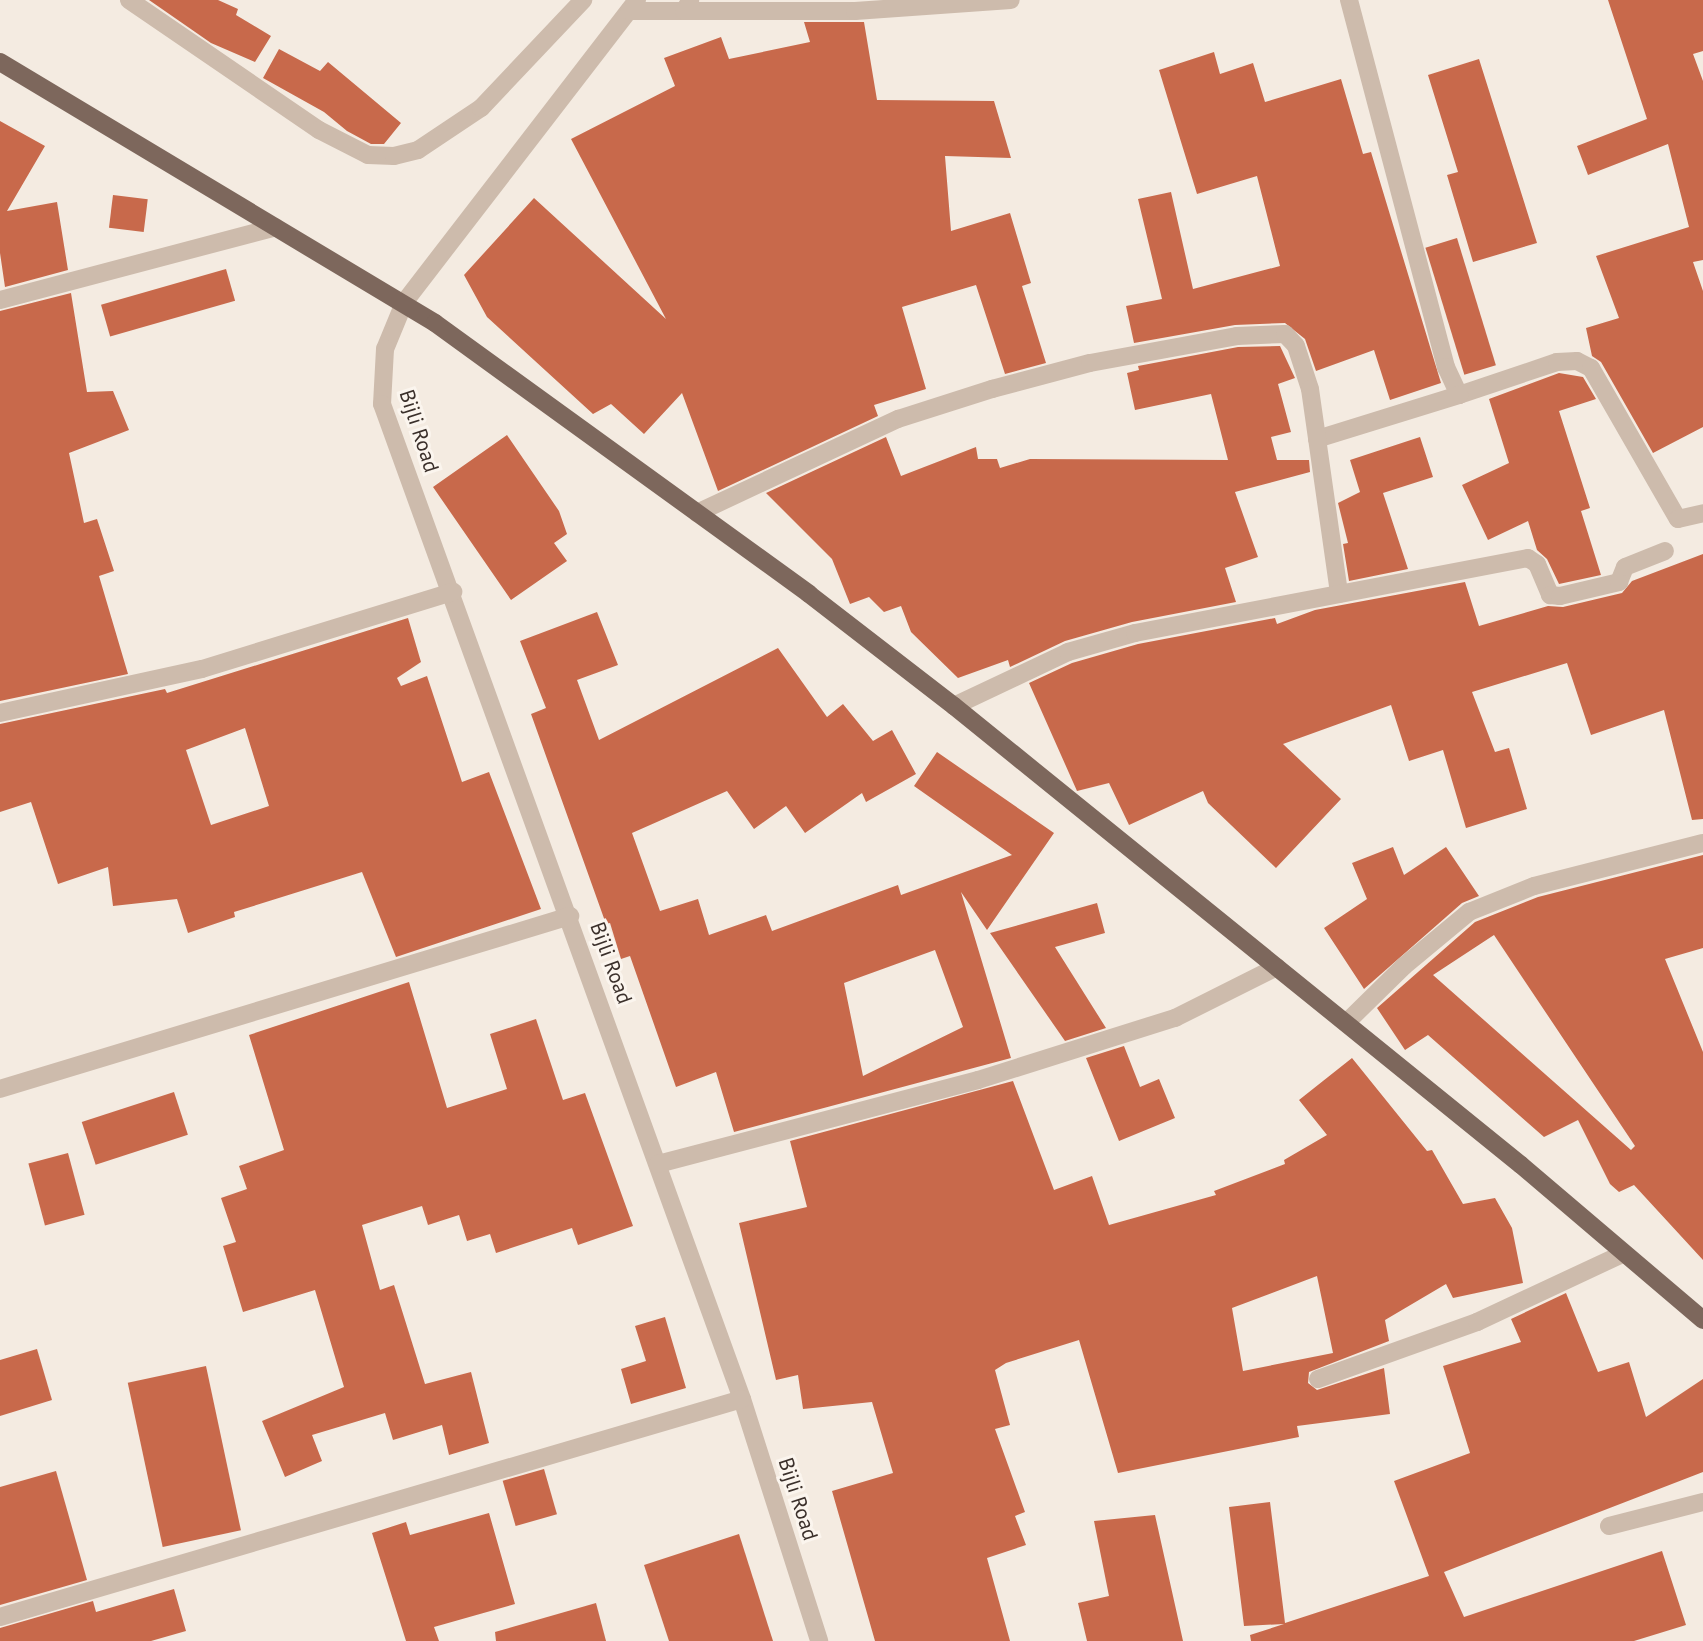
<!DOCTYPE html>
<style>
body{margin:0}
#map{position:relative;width:1703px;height:1641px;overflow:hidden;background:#f4ebe1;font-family:"PT Sans",sans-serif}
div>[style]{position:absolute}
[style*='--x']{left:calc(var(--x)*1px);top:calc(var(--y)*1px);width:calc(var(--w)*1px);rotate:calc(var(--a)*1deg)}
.building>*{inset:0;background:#c8694b;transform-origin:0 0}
.minor>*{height:18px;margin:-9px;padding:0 9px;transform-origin:9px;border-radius:9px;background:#cdbbac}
.major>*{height:18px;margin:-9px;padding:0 9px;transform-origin:9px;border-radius:9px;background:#7d675c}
span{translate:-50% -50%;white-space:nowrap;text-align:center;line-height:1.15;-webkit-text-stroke:6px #fbf5ee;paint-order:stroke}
.street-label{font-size:21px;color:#3b302b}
</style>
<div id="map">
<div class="building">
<i style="clip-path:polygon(149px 0,218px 0,238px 9px,236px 15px,271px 36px,255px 62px,211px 43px)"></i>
<i style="clip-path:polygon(1608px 0,1703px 0,1703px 51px,1693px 54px,1703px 81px,1703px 260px,1693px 262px,1703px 291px,1703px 427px,1653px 453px,1601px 362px,1592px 356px,1586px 328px,1619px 318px,1596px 256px,1689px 227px,1668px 144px,1588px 175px,1577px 146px,1647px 119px)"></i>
<i style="clip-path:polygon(804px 22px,864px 22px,877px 100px,994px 101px,1011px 158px,945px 156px,951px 231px,1010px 213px,1031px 283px,1022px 286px,1046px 363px,1005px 374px,976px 285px,902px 307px,926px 389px,874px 405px,878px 416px,718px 491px,682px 393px,644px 434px,611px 404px,593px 414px,487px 317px,464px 275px,534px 198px,666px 319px,571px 139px,675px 86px,664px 58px,721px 37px,729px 59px,810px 42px)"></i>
<i style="clip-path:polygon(279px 49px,320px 71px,328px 62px,401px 123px,384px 144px,371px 144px,347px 131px,324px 112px,263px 78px)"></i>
<i style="clip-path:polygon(1214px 52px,1220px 74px,1253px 63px,1265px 102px,1341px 79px,1363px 154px,1371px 152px,1441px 383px,1390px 400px,1374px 350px,1316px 371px,1305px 339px,1285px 323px,1235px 325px,1134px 343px,1126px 306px,1162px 299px,1138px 199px,1171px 192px,1193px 289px,1280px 266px,1257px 176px,1197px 194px,1159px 70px)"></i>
<i style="clip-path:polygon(1479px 59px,1537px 243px,1473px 262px,1447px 175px,1458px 172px,1428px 75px)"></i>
<i style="clip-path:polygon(0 121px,45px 146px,7px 211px,57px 202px,68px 270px,5px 287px,0 253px)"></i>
<i style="left:113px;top:195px;width:35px;height:33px;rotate:7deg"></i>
<i style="left:1457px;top:238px;width:133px;height:33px;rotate:73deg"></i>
<i style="left:226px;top:269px;width:33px;height:130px;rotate:74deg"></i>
<i style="clip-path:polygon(71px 293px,87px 392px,113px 391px,129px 430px,69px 453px,84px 523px,97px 519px,114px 571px,99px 576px,128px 674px,0 701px,0 311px)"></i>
<i style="clip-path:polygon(1280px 346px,1295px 378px,1278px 384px,1291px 432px,1271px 437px,1277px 460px,1309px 460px,1310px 472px,1235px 492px,1258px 557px,1225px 568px,1236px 602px,1132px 622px,1065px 641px,1010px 667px,1008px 660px,958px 678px,911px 632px,901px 606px,884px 612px,869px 597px,850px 604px,832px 559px,766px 493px,886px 437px,901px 476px,976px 447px,978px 459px,997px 459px,1000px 468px,1030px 459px,1228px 460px,1211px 394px,1135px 410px,1127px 373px,1139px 370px,1138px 366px,1238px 347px)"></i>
<i style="clip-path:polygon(1559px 373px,1583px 377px,1596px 399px,1559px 411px,1590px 508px,1581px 511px,1601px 575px,1559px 584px,1547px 559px,1537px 550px,1528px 521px,1488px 540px,1462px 485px,1509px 463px,1489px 399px)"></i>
<i style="clip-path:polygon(507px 435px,559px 511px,567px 534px,554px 543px,567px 561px,511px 600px,433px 487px)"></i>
<i style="clip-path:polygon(1420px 437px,1433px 477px,1383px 493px,1408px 569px,1349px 581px,1343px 544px,1348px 543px,1338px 503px,1360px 492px,1350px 460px)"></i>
<i style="clip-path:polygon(1703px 554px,1703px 819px,1692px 820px,1664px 710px,1591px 735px,1567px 663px,1472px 692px,1495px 752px,1509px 748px,1527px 809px,1466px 828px,1443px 750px,1409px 761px,1391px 705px,1283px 744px,1341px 799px,1276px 868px,1208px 803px,1203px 791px,1129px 825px,1109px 783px,1077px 791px,1029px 683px,1072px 663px,1138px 644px,1275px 618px,1277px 624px,1315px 610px,1465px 582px,1479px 626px,1548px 606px,1563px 607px,1622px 593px,1632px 581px)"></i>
<i style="clip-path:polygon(evenodd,597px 612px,618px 665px,577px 680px,599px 740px,778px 648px,827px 717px,843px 704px,873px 741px,892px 730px,916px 774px,866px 802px,862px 793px,805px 833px,786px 806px,754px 829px,727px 791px,632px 833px,660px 911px,698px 899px,709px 935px,766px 915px,772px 931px,898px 885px,901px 895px,1012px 855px,914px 786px,937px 752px,1054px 833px,987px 930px,961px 892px,1011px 1058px,734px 1132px,716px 1072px,676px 1087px,630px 956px,621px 959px,610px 923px,606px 924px,531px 714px,546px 708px,520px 641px,597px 612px,935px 950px,963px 1027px,863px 1076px,844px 983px,935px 950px)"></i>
<i style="clip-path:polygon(evenodd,408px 618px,421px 662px,397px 678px,401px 686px,427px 676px,462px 782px,489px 772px,541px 909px,396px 957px,362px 872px,234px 912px,235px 917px,188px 933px,177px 899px,113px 906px,108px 867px,58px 884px,31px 802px,0 812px,0 724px,165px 689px,167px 693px,408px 618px,245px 728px,269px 806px,211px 825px,186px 750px,245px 728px)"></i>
<i style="clip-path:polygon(1393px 847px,1404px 875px,1446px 847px,1479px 896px,1462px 903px,1364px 989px,1324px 928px,1367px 899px,1352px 863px)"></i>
<i style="clip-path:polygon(evenodd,1703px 855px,1703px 948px,1665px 959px,1703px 1052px,1703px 1260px,1634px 1185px,1619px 1192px,1610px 1184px,1578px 1120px,1544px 1137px,1428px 1035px,1405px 1050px,1377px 1008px,1475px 922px,1538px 897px,1703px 855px,1494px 935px,1635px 1146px,1631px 1150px,1433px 975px,1494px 935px)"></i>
<i style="clip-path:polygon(1097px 903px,1105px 933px,1055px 947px,1106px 1028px,1065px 1041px,990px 933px)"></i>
<i style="clip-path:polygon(409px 982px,447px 1108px,507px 1089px,490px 1034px,536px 1019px,563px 1100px,585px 1093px,633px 1226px,578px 1245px,572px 1228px,496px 1253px,490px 1234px,467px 1241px,459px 1215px,428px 1225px,422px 1206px,362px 1225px,380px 1290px,394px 1285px,425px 1384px,471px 1372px,489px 1443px,449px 1455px,442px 1425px,393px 1440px,385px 1413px,312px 1435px,322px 1461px,285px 1477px,262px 1421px,344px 1387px,315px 1290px,243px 1312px,223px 1246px,236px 1242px,221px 1198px,247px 1189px,239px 1166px,284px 1150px,249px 1035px)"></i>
<i style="clip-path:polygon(1124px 1046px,1140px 1087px,1159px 1079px,1175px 1118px,1119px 1141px,1086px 1058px)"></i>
<i style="clip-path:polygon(evenodd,1352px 1058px,1427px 1151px,1432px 1150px,1463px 1204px,1495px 1198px,1512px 1228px,1523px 1283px,1453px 1298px,1446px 1284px,1385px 1320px,1389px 1341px,1309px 1372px,1308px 1383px,1317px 1390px,1384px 1368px,1390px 1414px,1297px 1426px,1299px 1437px,1118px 1473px,1079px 1340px,1006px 1363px,995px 1370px,1010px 1425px,995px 1429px,1025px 1512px,1015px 1516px,1026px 1545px,987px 1558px,1010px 1641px,875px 1641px,832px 1491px,893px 1473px,872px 1402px,803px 1409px,798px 1375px,776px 1380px,739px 1223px,807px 1207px,790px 1141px,1013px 1081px,1054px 1190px,1092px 1176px,1109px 1225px,1216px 1195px,1214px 1191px,1285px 1164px,1284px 1160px,1327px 1135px,1299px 1100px,1352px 1058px,1317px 1276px,1333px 1353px,1243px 1371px,1232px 1308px,1317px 1276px)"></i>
<i style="left:174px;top:1092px;width:45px;height:97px;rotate:72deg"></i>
<i style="left:68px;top:1153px;width:64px;height:41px;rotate:75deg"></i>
<i style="clip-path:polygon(1566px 1293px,1598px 1372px,1629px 1362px,1646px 1417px,1703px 1379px,1703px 1472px,1444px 1572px,1464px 1617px,1662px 1551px,1686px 1625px,1634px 1641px,1251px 1641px,1250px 1635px,1284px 1624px,1244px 1626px,1229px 1507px,1270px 1502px,1285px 1623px,1429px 1576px,1394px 1481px,1470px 1453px,1443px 1366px,1521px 1342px,1511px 1319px)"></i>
<i style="clip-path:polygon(665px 1317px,686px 1388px,631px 1404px,621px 1369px,646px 1361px,635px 1326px)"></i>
<i style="clip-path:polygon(37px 1349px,52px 1400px,0 1416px,0 1360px)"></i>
<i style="left:206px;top:1366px;width:168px;height:80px;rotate:78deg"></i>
<i style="left:544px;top:1469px;width:47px;height:43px;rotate:74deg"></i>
<i style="clip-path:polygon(56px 1471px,87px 1580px,0 1605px,0 1487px)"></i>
<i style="clip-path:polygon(489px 1513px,515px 1604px,434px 1627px,439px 1641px,406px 1641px,372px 1533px,406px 1522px,410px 1535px)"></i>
<i style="clip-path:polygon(1155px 1515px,1183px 1641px,1087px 1641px,1078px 1603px,1109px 1596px,1094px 1521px)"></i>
<i style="clip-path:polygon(739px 1534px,773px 1641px,669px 1641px,644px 1565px)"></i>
<i style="clip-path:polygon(174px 1589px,186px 1631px,151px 1641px,0 1641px,0 1628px,93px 1601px,96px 1612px)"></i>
<i style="clip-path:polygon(596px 1603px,606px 1641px,496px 1641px,495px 1632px)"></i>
</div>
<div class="minor">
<i style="--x:129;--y:0;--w:230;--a:34.4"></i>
<i style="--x:319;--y:130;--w:55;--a:27"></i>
<i style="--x:368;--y:155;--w:26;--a:2"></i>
<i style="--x:394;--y:156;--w:25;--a:-14"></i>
<i style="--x:418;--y:150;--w:76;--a:-33.7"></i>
<i style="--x:481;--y:108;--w:149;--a:-46.6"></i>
<i style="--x:637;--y:0;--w:382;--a:127.6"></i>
<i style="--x:404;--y:303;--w:50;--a:112.4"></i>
<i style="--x:385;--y:349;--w:55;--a:93.1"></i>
<i style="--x:382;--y:404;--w:1058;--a:70.11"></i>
<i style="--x:742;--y:1399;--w:254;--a:72.3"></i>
<i style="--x:1349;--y:0;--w:380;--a:75.2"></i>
<i style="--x:1446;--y:367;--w:31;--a:65"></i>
<i style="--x:1459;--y:395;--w:103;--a:-18.6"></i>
<i style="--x:1557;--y:362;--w:20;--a:-3"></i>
<i style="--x:1577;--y:361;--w:16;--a:27"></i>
<i style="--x:1591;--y:368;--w:174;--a:60.1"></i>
<i style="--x:1678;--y:519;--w:26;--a:-13"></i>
<i style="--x:629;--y:11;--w:55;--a:0"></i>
<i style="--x:684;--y:11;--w:12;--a:-59"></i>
<i style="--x:684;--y:11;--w:171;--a:0"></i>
<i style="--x:855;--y:11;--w:156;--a:-4"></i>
<i style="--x:0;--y:300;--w:285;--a:-14.8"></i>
<i style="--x:1317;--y:439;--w:149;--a:-17.2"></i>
<i style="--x:697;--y:513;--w:222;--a:-25.1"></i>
<i style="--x:898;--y:419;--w:99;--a:-17.7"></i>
<i style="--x:992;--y:389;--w:101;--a:-14.9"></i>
<i style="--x:1090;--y:363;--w:149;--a:-10.4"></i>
<i style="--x:1237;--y:336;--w:48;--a:-2.4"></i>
<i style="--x:1285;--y:334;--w:16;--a:47"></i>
<i style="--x:1296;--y:346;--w:45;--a:72"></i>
<i style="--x:1310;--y:389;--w:207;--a:81.9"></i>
<i style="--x:954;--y:706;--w:126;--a:-25.3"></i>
<i style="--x:1068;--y:652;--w:70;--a:-15.8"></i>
<i style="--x:1135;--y:633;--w:400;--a:-10.8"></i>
<i style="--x:1528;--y:558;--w:11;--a:34"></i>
<i style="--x:1537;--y:564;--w:34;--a:67"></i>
<i style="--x:1550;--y:595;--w:10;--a:6"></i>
<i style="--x:1560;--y:596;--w:61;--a:-13.3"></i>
<i style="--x:1619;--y:582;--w:16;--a:-68"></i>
<i style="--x:1625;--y:567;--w:43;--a:-21.8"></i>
<i style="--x:0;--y:713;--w:207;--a:-12.3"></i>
<i style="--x:202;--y:669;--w:263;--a:-17.1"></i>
<i style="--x:1346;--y:1023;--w:81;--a:-44.5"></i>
<i style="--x:1404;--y:966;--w:85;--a:-39.7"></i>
<i style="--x:1469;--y:912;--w:70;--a:-21.8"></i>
<i style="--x:1534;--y:886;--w:174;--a:-14.3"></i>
<i style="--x:0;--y:1089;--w:596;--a:-16.88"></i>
<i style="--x:658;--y:1164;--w:331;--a:-14.7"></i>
<i style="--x:978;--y:1080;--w:207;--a:-17.5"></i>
<i style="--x:1175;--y:1018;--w:114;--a:-26.6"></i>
<i style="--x:1318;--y:1379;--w:169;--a:-19.7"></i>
<i style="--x:1477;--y:1322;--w:162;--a:-25.1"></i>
<i style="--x:1609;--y:1526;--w:97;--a:-14.3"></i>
<i style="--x:0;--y:1617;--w:773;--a:-16.37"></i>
</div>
<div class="major">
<i style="--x:0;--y:62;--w:507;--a:30.96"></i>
<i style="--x:435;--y:323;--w:462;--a:35.9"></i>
<i style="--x:809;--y:594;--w:183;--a:37.7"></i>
<i style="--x:954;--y:706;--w:729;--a:38.99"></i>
<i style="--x:1521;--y:1165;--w:239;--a:40.4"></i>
</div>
<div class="street-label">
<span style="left:419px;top:431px;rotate:72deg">Bijli Road</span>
<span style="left:611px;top:963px;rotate:70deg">Bijli Road</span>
<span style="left:798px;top:1499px;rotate:72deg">Bijli Road</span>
</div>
</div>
